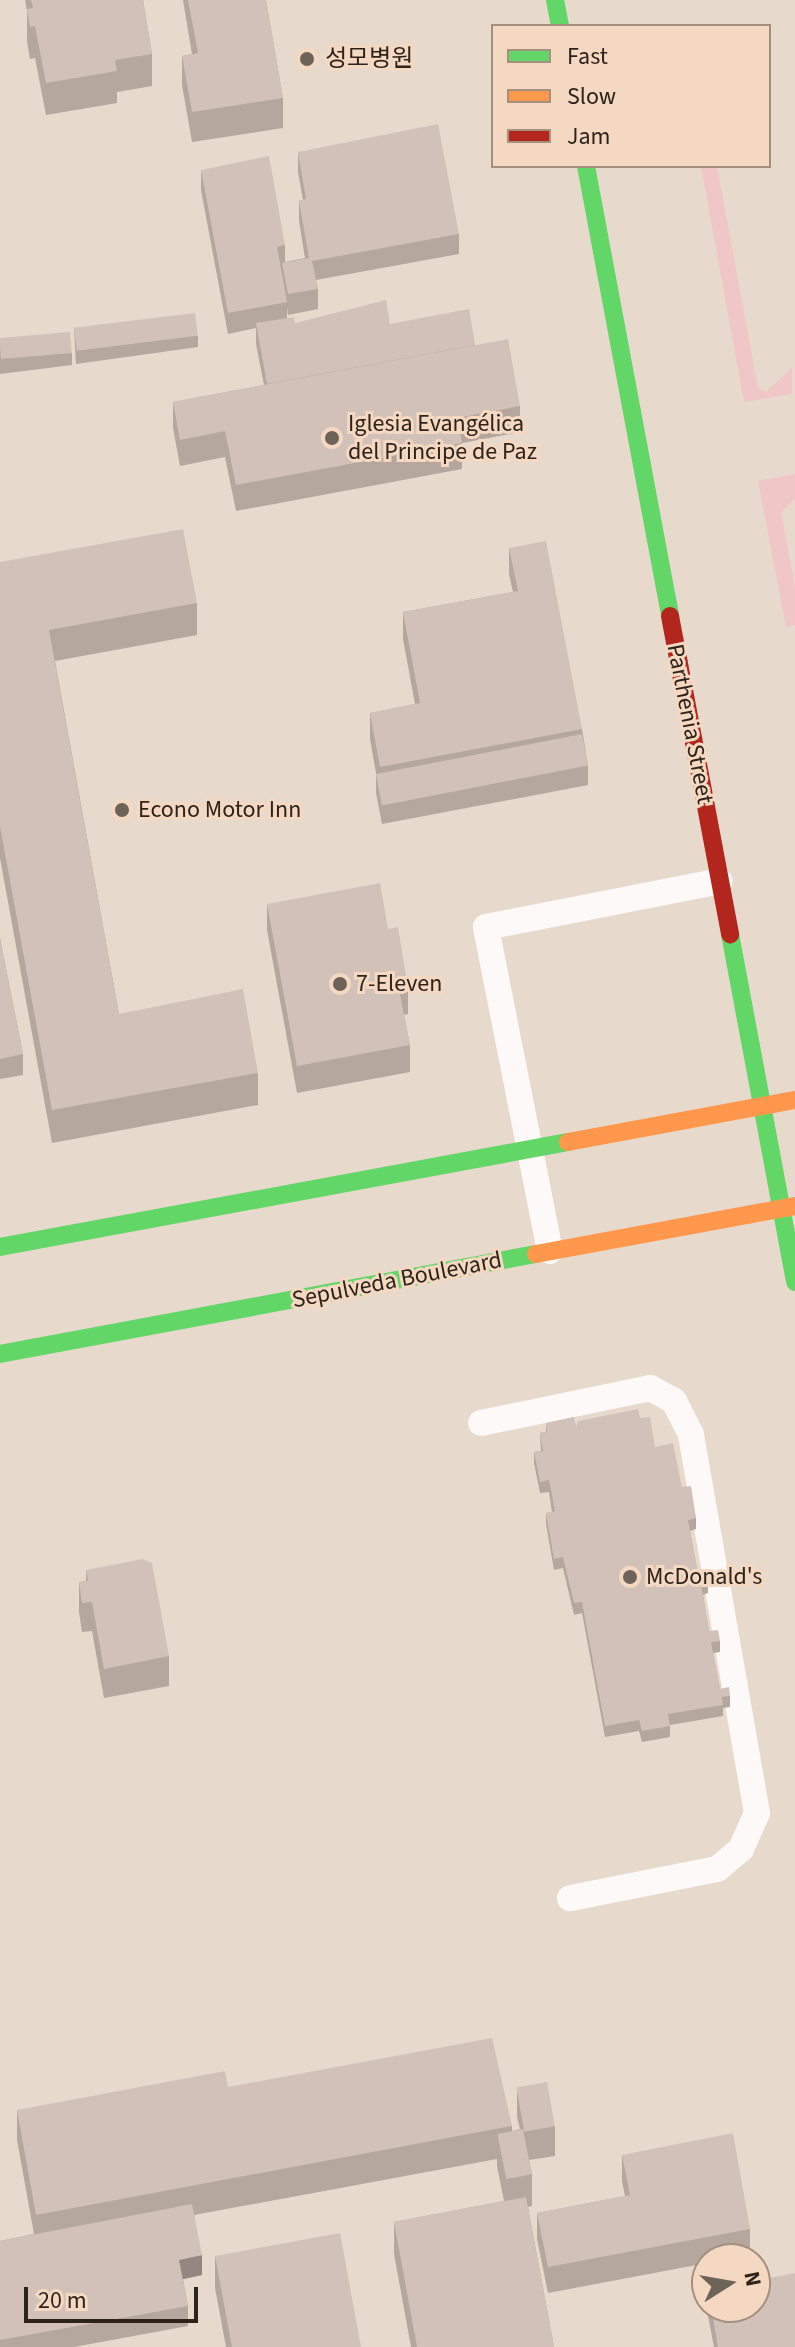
<!DOCTYPE html>
<meta charset="utf-8">
<style>
body{margin:0}
#map{position:relative;width:795px;height:2347px;overflow:hidden;background:#e8d9cd;font-family:"Source Sans 3","Noto Sans KR",sans-serif}
div>[style]{position:absolute}
[style*='--x']{left:calc(var(--x)*1px);top:calc(var(--y)*1px);width:calc(var(--w)*1px);rotate:calc(var(--a)*1deg)}
.green>*{inset:0;background:#f0c6c7}
.lane>*{height:26px;margin:-13px;padding:0 13px;transform-origin:13px;border-radius:13px;background:#fcf9f8}
.fast>*{height:18px;margin:-9px;padding:0 9px;transform-origin:9px;border-radius:9px;background:#63d668}
.slow>*{height:18px;margin:-9px;padding:0 9px;transform-origin:9px;border-radius:9px;background:#ff974d}
.jam>*{height:18px;margin:-9px;padding:0 9px;transform-origin:9px;border-radius:9px;background:#b3261e}
.wall>*{inset:0;background:#b5a69e}
.shaded-wall>*{inset:0;background:#938781}
.building>*{inset:0;background:#d2c1b8;transform-origin:0 0}
.dots>*{width:22px;height:22px;translate:-50% -50%;box-sizing:border-box;border:4px solid #f4d8c1;border-radius:50%}
span{translate:-50% -50%;white-space:nowrap;text-align:center;line-height:1.15;-webkit-text-stroke:6px #f4d8c1;paint-order:stroke}
.poi-label{font-size:24px;color:#2d231a}
.left{translate:0 -50%;text-align:left}
.street-label{font-size:24px;color:#2d231a}
.legend{position:absolute;left:491px;top:24px;width:280px;height:144px;box-sizing:border-box;background:#f4d8c1;border:2px solid #a4907e;margin:0;padding:10px 14px;list-style:none;font-size:24px;color:#2d231a}
.legend li{display:flex;align-items:center;gap:16px;height:40px}
.legend b{width:40px;border:2px solid #a4907e}
.north{position:absolute;left:691px;top:2243px;width:80px;height:80px;box-sizing:border-box;background:#f4d8c1;border:2px solid #a4907e;border-radius:50%;rotate:79deg;font-size:22px;font-weight:700;line-height:32px;text-align:center;color:#2d231a}
.north::after{content:'';display:block;margin:auto;width:28px;height:36px;background:#6e6359;clip-path:polygon(50% 0,100% 100%,50% 72%,0 100%)}
.scale{position:absolute;left:24px;top:2287px;width:174px;height:36px;box-sizing:border-box;border:4px solid #2d231a;border-top:0;padding-left:10px;font-size:24px;line-height:28px;white-space:nowrap;color:#2d231a;-webkit-text-stroke:6px #f4d8c1;paint-order:stroke}
</style>
<div id="map">
<div class="green">
<i style="clip-path:polygon(701px 166px,717px 166px,758px 388px,766px 392px,792px 368px,792px 394px,744px 402px)"></i>
<i style="clip-path:polygon(795px 474px,795px 499px,781px 512px,795px 587px,795px 625px,786px 627px,758px 481px)"></i>
</div>
<div class="lane">
<i style="--x:550;--y:1251;--w:330;--a:-101.2"></i>
<i style="--x:486;--y:927;--w:238;--a:-11.1"></i>
<i style="--x:481;--y:1423;--w:173;--a:-11.7"></i>
<i style="--x:650;--y:1388;--w:27;--a:28"></i>
<i style="--x:674;--y:1401;--w:38;--a:63"></i>
<i style="--x:691;--y:1435;--w:384;--a:80.1"></i>
<i style="--x:757;--y:1813;--w:39;--a:114"></i>
<i style="--x:741;--y:1849;--w:31;--a:140"></i>
<i style="--x:717;--y:1869;--w:150;--a:168.8"></i>
</div>
<div class="fast">
<i style="--x:555;--y:0;--w:26;--a:79"></i>
<i style="--x:586;--y:166;--w:458;--a:79.4"></i>
<i style="--x:730;--y:934;--w:354;--a:79.4"></i>
<i style="--x:0;--y:1247;--w:578;--a:-10.47"></i>
<i style="--x:0;--y:1354;--w:545;--a:-10.57"></i>
</div>
<div class="slow">
<i style="--x:568;--y:1142;--w:231;--a:-10.5"></i>
<i style="--x:536;--y:1254;--w:263;--a:-10.5"></i>
</div>
<div class="jam">
<i style="--x:670;--y:616;--w:324;--a:79.3"></i>
</div>
<div class="wall">
<i style="clip-path:polygon(25px 0,143px 0,152px 54px,152px 86px,117px 92px,117px 103px,46px 115px,35px 58px,30px 59px,27px 41px,27px 11px)"></i>
<i style="clip-path:polygon(183px 0,266px 0,283px 98px,283px 128px,192px 142px,182px 85px,182px 56px,192px 54px)"></i>
<i style="clip-path:polygon(298px 152px,459px 234px,459px 254px,316px 280px,318px 289px,318px 309px,288px 315px,287px 307px,287px 318px,295px 323px,390px 324px,475px 345px,520px 406px,520px 432px,462px 443px,462px 469px,236px 511px,225px 457px,180px 466px,173px 428px,173px 402px,264px 385px,256px 344px,256px 328px,228px 334px,201px 190px,201px 170px,285px 245px,285px 262px,305px 258px,299px 221px,299px 201px,303px 200px,298px 172px)"></i>
<i style="clip-path:polygon(74px 330px,198px 336px,198px 347px,76px 364px)"></i>
<i style="clip-path:polygon(0 341px,72px 353px,72px 365px,0 374px)"></i>
<i style="clip-path:polygon(509px 548px,582px 729px,588px 765px,588px 785px,382px 824px,376px 793px,376px 773px,370px 739px,370px 713px,415px 704px,403px 639px,403px 612px,513px 592px,509px 574px)"></i>
<i style="clip-path:polygon(0 562px,197px 603px,197px 635px,55px 661px,119px 1014px,258px 1073px,258px 1105px,52px 1143px,0 858px)"></i>
<i style="clip-path:polygon(267px 904px,388px 929px,408px 988px,408px 1014px,404px 1015px,410px 1045px,410px 1072px,297px 1093px,267px 930px)"></i>
<i style="clip-path:polygon(0 938px,23px 1054px,23px 1075px,0 1079px)"></i>
<i style="clip-path:polygon(640px 1418px,655px 1447px,682px 1487px,696px 1518px,696px 1529px,690px 1531px,698px 1574px,708px 1582px,708px 1593px,703px 1595px,709px 1631px,720px 1641px,720px 1652px,713px 1653px,720px 1689px,730px 1696px,730px 1707px,723px 1708px,723px 1716px,670px 1725px,670px 1737px,642px 1742px,639px 1731px,605px 1737px,582px 1613px,574px 1615px,563px 1568px,554px 1570px,546px 1524px,546px 1513px,552px 1512px,549px 1492px,540px 1493px,534px 1463px,534px 1452px,541px 1451px,540px 1433px,546px 1432px,546px 1423px,576px 1427px)"></i>
<i style="clip-path:polygon(86px 1570px,169px 1656px,169px 1686px,104px 1698px,92px 1631px,82px 1632px,79px 1612px,79px 1582px,86px 1581px)"></i>
<i style="clip-path:polygon(228px 2087px,512px 2126px,512px 2131px,520px 2129px,517px 2117px,517px 2088px,555px 2126px,555px 2156px,529px 2160px,532px 2174px,532px 2206px,528px 2207px,554px 2347px,411px 2347px,394px 2254px,394px 2222px,504px 2201px,497px 2166px,497px 2159px,194px 2215px,202px 2275px,183px 2279px,188px 2306px,188px 2326px,74px 2347px,0 2347px,0 2241px,34px 2234px,17px 2140px,17px 2110px)"></i>
<i style="clip-path:polygon(622px 2155px,750px 2229px,750px 2255px,730px 2259px,707px 2259px,707px 2263px,548px 2293px,537px 2239px,537px 2213px,625px 2196px,622px 2181px)"></i>
<i style="clip-path:polygon(215px 2256px,361px 2347px,226px 2347px,215px 2288px)"></i>
<i style="clip-path:polygon(708px 2307px,755px 2307px,795px 2347px,714px 2347px,708px 2316px)"></i>
</div>
<div class="shaded-wall">
<i style="clip-path:polygon(202px 2255px,202px 2275px,179px 2280px,179px 2260px)"></i>
</div>
<div class="building">
<i style="clip-path:polygon(31px 0,143px 0,152px 54px,115px 60px,117px 71px,46px 83px,35px 26px,30px 27px,27px 9px,33px 8px)"></i>
<i style="clip-path:polygon(188px 0,266px 0,283px 98px,192px 112px,182px 56px,198px 53px)"></i>
<i style="clip-path:polygon(438px 124px,459px 234px,312px 261px,318px 289px,288px 294px,282px 263px,309px 258px,299px 201px,306px 199px,298px 152px)"></i>
<i style="clip-path:polygon(269px 156px,285px 245px,277px 247px,287px 302px,228px 313px,201px 170px)"></i>
<i style="clip-path:polygon(386px 300px,390px 324px,469px 309px,475px 345px,267px 384px,256px 323px,294px 317px,295px 323px)"></i>
<i style="left:195px;top:313px;width:23px;height:122px;rotate:83deg"></i>
<i style="left:70px;top:332px;width:21px;height:71px;rotate:85deg"></i>
<i style="clip-path:polygon(508px 339px,520px 406px,457px 418px,462px 443px,236px 485px,225px 431px,180px 440px,173px 402px)"></i>
<i style="clip-path:polygon(183px 529px,197px 603px,49px 630px,119px 1014px,243px 989px,258px 1073px,52px 1110px,0 826px,0 562px)"></i>
<i style="clip-path:polygon(546px 541px,582px 729px,380px 767px,370px 713px,420px 703px,403px 612px,518px 591px,509px 548px)"></i>
<i style="left:582px;top:734px;width:32px;height:210px;rotate:79deg"></i>
<i style="clip-path:polygon(380px 883px,388px 929px,398px 927px,408px 988px,399px 989px,410px 1045px,297px 1066px,267px 904px)"></i>
<i style="clip-path:polygon(0 938px,23px 1054px,0 1059px)"></i>
<i style="clip-path:polygon(638px 1409px,640px 1418px,650px 1417px,655px 1447px,673px 1443px,682px 1487px,691px 1486px,696px 1518px,688px 1520px,698px 1574px,706px 1572px,708px 1582px,701px 1584px,709px 1631px,718px 1630px,720px 1641px,711px 1642px,720px 1689px,729px 1687px,730px 1696px,722px 1697px,723px 1705px,668px 1714px,670px 1726px,642px 1731px,639px 1720px,605px 1726px,582px 1602px,574px 1603px,563px 1557px,554px 1559px,546px 1513px,555px 1511px,549px 1480px,540px 1482px,534px 1452px,543px 1451px,540px 1433px,547px 1432px,546px 1423px,574px 1417px,576px 1427px,578px 1421px)"></i>
<i style="clip-path:polygon(143px 1559px,152px 1563px,169px 1656px,104px 1669px,92px 1602px,82px 1603px,79px 1582px,88px 1581px,86px 1570px)"></i>
<i style="clip-path:polygon(492px 2038px,512px 2126px,36px 2215px,17px 2110px,225px 2071px,228px 2087px)"></i>
<i style="left:547px;top:2082px;width:45px;height:31px;rotate:80deg"></i>
<i style="left:523px;top:2129px;width:46px;height:26px;rotate:79deg"></i>
<i style="clip-path:polygon(733px 2133px,750px 2229px,548px 2267px,537px 2213px,630px 2195px,622px 2155px)"></i>
<i style="clip-path:polygon(526px 2197px,554px 2347px,417px 2347px,394px 2222px)"></i>
<i style="clip-path:polygon(192px 2204px,202px 2255px,179px 2260px,188px 2306px,0 2340px,0 2241px)"></i>
<i style="clip-path:polygon(340px 2233px,361px 2347px,232px 2347px,215px 2256px)"></i>
<i style="clip-path:polygon(795px 2273px,795px 2347px,718px 2347px,711px 2307px,755px 2307px,755px 2281px)"></i>
</div>
<div class="dots">
<i style="left:307px;top:59px;background:#6e6359"></i>
<i style="left:332px;top:438px;background:#6e6359"></i>
<i style="left:122px;top:810px;background:#6e6359"></i>
<i style="left:340px;top:984px;background:#6e6359"></i>
<i style="left:630px;top:1577px;background:#6e6359"></i>
</div>
<div class="poi-label">
<span class="left" style="left:325px;top:59px">성모병원</span>
<span class="left" style="left:348px;top:438px">Iglesia Evangélica<br>del Principe de Paz</span>
<span class="left" style="left:138px;top:810px">Econo Motor Inn</span>
<span class="left" style="left:356px;top:984px">7-Eleven</span>
<span class="left" style="left:646px;top:1577px">McDonald's</span>
</div>
<div class="street-label">
<span style="left:690px;top:724px;rotate:79deg">Parthenia Street</span>
<span style="left:397px;top:1280px;rotate:-11deg">Sepulveda Boulevard</span>
</div>
<ul class="legend">
<li><b style="height:10px;background:#63d668"></b>Fast</li>
<li><b style="height:10px;background:#ff974d"></b>Slow</li>
<li><b style="height:10px;background:#b3261e"></b>Jam</li>
</ul>
<div class="north">N</div>
<div class="scale">20 m</div>
</div>
